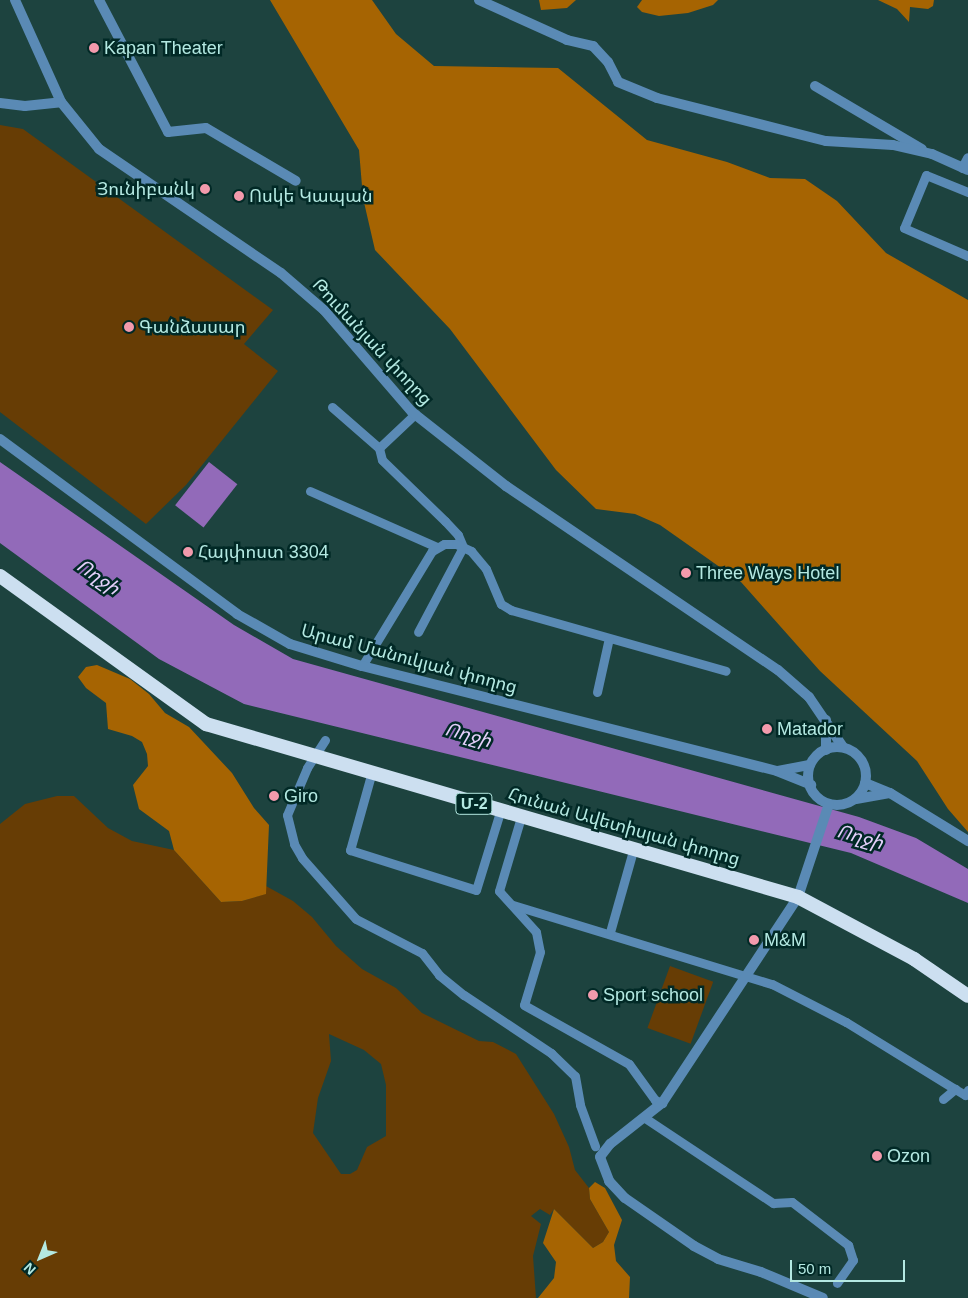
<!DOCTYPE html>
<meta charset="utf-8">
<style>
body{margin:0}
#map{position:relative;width:968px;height:1298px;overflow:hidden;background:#1d433f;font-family:Helvetica,"Noto Sans Armenian",sans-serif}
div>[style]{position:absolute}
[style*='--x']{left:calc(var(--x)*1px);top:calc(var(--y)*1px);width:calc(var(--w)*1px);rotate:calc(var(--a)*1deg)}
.green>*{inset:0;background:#673d05;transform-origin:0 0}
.forest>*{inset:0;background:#a66402}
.water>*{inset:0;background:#926ab9;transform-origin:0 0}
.service>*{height:9px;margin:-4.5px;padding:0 4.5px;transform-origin:4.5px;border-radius:4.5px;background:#5a8ab5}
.pedestrian>*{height:10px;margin:-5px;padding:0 5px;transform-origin:5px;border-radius:5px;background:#5a8ab5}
.minor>*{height:10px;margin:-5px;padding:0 5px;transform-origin:5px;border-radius:5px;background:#5a8ab5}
.tertiary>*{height:10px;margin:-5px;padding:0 5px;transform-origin:5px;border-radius:5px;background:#5a8ab5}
.tertiary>.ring{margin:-5px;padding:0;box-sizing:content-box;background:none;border:10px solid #5a8ab5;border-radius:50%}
.trunk>*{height:14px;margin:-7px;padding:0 7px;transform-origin:7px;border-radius:7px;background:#ccdff0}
.dots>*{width:14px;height:14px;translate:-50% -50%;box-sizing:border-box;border:2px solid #012926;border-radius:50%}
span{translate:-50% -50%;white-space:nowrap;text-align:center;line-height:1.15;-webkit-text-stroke:5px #012926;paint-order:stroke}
.shield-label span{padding:1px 4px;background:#012926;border:1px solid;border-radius:4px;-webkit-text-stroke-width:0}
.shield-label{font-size:16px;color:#b4e9e2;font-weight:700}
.poi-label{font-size:18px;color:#b4e9e2}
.left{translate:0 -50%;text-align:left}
.right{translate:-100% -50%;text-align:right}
.street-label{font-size:18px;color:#b4e9e2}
.water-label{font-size:19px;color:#e5d1fc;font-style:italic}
.north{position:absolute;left:15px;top:1233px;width:50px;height:50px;-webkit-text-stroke:4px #012926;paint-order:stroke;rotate:224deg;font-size:14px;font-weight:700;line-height:20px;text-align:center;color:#b4e9e2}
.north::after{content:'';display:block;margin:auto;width:18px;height:22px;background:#b4e9e2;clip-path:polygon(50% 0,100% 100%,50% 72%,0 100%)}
.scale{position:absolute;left:790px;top:1260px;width:115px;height:22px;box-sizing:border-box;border:2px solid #b4e9e2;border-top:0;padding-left:6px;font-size:15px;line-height:18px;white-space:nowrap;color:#b4e9e2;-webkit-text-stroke:4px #012926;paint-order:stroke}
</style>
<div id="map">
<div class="green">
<i style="clip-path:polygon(0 125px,23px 129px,273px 310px,244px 344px,278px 371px,186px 485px,146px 524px,0 412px)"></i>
<i style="clip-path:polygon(evenodd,57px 796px,74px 796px,108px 828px,132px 841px,174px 850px,221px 902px,242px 901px,265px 894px,266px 886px,293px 901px,312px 917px,336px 946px,362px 969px,396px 988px,422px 1013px,479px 1041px,493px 1042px,516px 1054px,554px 1114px,569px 1147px,575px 1170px,589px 1188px,590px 1199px,609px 1232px,603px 1242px,593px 1248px,554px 1209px,550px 1215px,540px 1209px,531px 1216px,541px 1224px,533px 1256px,536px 1298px,0 1298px,0 824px,25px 804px,57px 796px,329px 1034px,364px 1050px,381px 1064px,386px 1085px,386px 1136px,367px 1147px,357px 1170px,350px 1174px,341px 1174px,313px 1133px,318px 1098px,331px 1061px,329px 1034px)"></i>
<i style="left:670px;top:966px;width:46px;height:66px;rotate:20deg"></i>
</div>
<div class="forest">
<i style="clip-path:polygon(270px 0,372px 0,396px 34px,434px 66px,558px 68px,647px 140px,727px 162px,770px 178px,805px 179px,837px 201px,886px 253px,968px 300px,968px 832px,948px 809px,917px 761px,820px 671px,741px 582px,660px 525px,635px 514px,596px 509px,556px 470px,450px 329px,375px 250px,363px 198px,359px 150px)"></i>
<i style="clip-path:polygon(539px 0,576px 0,567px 8px,541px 10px)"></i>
<i style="clip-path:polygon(642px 0,718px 0,713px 5px,688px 13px,659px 16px,642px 12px,637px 7px)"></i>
<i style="clip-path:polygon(878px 0,934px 0,933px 6px,928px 9px,910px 7px,909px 22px,897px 9px)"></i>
<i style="clip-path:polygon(97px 665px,130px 679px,149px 694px,165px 713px,189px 727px,232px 773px,254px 808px,269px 825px,266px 894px,242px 901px,221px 902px,174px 850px,169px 831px,139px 809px,133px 785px,148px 766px,147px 754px,142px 742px,132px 736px,108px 729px,106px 703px,86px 688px,78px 677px,86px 667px)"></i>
<i style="clip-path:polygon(595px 1182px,605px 1188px,622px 1220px,614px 1245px,616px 1261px,630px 1277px,629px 1298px,538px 1298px,554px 1278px,556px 1262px,543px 1243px,554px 1209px,593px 1248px,603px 1242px,609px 1232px,590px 1199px,589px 1188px)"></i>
</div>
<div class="water">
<i style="clip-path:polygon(0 462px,234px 625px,293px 659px,859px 817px,916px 838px,968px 869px,968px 903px,851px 853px,244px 704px,159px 659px,0 543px)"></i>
<i style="left:209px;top:462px;width:36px;height:55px;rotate:38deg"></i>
</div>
<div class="service">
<i style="--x:968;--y:192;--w:45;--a:-158"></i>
<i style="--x:926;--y:175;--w:57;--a:112.5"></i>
<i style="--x:904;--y:228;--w:70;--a:23.6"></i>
<i style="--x:332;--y:407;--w:62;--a:41.1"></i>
<i style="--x:379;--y:448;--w:50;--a:-43.4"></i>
<i style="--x:379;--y:448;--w:12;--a:76"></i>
<i style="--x:382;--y:460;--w:88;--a:44.1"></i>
<i style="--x:445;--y:521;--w:19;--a:47"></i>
<i style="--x:458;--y:535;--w:13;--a:67"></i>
<i style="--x:463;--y:547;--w:96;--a:117.9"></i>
<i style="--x:310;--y:491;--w:139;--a:23.8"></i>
<i style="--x:362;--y:666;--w:135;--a:-58.7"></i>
<i style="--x:432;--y:551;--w:14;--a:-30"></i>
<i style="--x:444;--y:544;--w:12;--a:0"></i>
<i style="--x:456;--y:544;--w:17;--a:25"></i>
<i style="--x:471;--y:551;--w:23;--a:50"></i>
<i style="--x:486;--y:569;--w:38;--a:67"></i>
<i style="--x:501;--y:604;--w:12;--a:31"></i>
<i style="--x:511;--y:610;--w:223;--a:15.8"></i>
<i style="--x:597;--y:692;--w:55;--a:-77.5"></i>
<i style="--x:325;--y:740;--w:33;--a:123"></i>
<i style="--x:307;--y:768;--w:51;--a:113.1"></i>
<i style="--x:287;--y:815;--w:30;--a:76"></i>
<i style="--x:294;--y:844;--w:16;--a:60"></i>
<i style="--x:302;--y:858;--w:81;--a:48.5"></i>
<i style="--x:356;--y:919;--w:74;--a:27.3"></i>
<i style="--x:422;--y:953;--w:28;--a:52"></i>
<i style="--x:439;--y:975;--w:32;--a:39"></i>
<i style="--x:464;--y:995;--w:105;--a:33.7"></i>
<i style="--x:551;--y:1053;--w:33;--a:44"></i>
<i style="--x:575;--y:1076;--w:29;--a:80"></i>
<i style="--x:580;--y:1105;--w:44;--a:69.9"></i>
<i style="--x:371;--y:775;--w:78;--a:105.6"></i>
<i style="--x:350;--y:850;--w:132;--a:17.6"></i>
<i style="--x:476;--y:890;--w:82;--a:-72.9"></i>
<i style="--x:521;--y:817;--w:77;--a:106.6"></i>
<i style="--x:499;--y:891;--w:55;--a:47.9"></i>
<i style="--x:536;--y:932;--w:20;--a:79"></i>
<i style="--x:540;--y:952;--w:55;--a:106.8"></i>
<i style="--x:524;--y:1005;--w:120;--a:29.3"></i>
<i style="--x:629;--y:1064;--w:44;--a:54.2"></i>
<i style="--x:655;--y:1100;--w:8;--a:23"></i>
<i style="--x:513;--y:905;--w:271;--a:17"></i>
<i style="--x:772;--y:984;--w:83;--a:27.2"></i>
<i style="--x:846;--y:1022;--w:128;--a:31.6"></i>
<i style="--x:610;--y:932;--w:88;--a:-74.2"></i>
<i style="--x:943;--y:1099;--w:16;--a:-40"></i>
<i style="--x:955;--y:1089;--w:12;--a:31"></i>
<i style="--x:965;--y:1095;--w:6;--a:-59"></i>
<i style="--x:645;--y:1118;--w:154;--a:33.6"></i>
<i style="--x:773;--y:1203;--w:19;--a:-3"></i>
<i style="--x:792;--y:1202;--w:71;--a:37.5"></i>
<i style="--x:848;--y:1245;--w:16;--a:72"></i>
<i style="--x:853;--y:1260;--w:28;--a:125"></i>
</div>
<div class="pedestrian">
<i style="--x:567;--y:40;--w:27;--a:13"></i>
<i style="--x:593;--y:46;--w:22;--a:47"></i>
<i style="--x:608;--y:62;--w:22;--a:63"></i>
<i style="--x:618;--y:82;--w:42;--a:22.3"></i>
<i style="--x:657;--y:98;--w:174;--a:14.3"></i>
</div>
<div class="minor">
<i style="--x:99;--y:0;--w:149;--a:62.4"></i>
<i style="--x:168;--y:132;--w:38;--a:-6"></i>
<i style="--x:206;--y:128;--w:104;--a:30.5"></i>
<i style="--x:479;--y:0;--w:97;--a:24.4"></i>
<i style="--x:815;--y:86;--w:124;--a:30.5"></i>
<i style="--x:826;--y:141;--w:67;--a:3.4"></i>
<i style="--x:893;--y:145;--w:40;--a:13"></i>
<i style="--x:932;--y:154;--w:39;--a:24"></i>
<i style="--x:963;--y:168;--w:11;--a:-63"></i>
<i style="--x:798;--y:897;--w:247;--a:123.4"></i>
<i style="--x:662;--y:1103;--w:66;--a:141.7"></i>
<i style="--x:610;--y:1144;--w:16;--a:128"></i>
<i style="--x:600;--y:1157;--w:26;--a:69"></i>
<i style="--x:609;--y:1181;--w:23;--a:47"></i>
<i style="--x:625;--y:1198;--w:84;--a:34.8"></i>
<i style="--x:694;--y:1246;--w:27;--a:28"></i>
<i style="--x:718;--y:1259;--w:45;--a:16.8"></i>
<i style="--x:761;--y:1272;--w:67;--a:22.8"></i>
</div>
<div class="tertiary">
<i style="--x:15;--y:0;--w:112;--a:65.7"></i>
<i style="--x:61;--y:102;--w:60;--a:51"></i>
<i style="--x:99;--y:149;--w:220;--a:34.3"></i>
<i style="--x:281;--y:273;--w:57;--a:40.7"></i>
<i style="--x:324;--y:310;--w:135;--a:49.2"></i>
<i style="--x:412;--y:412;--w:120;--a:38.2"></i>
<i style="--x:506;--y:486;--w:328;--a:34.1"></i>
<i style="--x:778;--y:670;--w:41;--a:41.1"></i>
<i style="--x:809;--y:697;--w:60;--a:55.8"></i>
<i style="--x:0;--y:103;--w:25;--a:7"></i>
<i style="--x:25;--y:106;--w:36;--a:-6"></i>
<i style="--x:0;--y:439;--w:295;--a:36.4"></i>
<i style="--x:237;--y:614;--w:61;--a:29.5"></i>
<i style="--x:290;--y:644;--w:75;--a:17"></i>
<i style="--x:362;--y:666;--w:428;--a:14.2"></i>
<i style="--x:777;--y:771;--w:37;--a:22"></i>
<i class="ring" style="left:808px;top:747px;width:48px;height:48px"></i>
<i style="--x:826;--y:750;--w:30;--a:-90"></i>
<i style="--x:778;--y:771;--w:32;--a:-11"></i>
<i style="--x:865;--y:783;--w:27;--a:22"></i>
<i style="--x:890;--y:793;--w:92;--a:31.6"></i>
<i style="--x:856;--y:799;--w:34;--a:-10"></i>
<i style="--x:798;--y:897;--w:98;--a:-71.6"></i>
</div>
<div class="trunk">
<i style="--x:0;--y:576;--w:254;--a:35.7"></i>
<i style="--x:206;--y:724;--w:617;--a:16.29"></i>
<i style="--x:798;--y:897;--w:132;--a:28.1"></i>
<i style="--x:914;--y:959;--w:65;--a:34.4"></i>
</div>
<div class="dots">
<i style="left:94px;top:48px;background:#f29aac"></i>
<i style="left:205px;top:189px;background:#f29aac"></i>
<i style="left:239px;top:196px;background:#f29aac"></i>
<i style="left:129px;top:327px;background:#f29aac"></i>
<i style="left:188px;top:552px;background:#f29aac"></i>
<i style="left:686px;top:573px;background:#f29aac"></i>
<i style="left:767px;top:729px;background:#f29aac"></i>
<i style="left:274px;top:796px;background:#f29aac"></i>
<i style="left:754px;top:940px;background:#f29aac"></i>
<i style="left:593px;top:995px;background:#f29aac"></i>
<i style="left:877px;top:1156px;background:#f29aac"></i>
</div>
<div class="shield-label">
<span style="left:474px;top:804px">Մ-2</span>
</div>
<div class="poi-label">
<span class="left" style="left:104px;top:48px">Kapan Theater</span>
<span class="right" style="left:195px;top:189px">Յունիբանկ</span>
<span class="left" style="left:249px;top:196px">Ոսկե Կապան</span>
<span class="left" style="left:139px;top:327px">Գանձասար</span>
<span class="left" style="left:198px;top:552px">Հայփոստ 3304</span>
<span class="left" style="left:696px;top:573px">Three Ways Hotel</span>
<span class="left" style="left:777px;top:729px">Matador</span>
<span class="left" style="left:284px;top:796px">Giro</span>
<span class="left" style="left:764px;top:940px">M&amp;M</span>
<span class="left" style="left:603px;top:995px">Sport school</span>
<span class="left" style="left:887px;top:1156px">Ozon</span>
</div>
<div class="street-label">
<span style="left:372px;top:342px;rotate:47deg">Թումանյան փողոց</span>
<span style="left:409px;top:659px;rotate:15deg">Արամ Մանուկյան փողոց</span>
<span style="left:624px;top:827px;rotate:16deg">Հունան Ավետիսյան փողոց</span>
</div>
<div class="water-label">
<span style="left:98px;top:577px;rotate:35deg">Ողջի</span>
<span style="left:468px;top:735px;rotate:16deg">Ողջի</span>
<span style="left:860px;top:837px;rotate:16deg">Ողջի</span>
</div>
<div class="north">N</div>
<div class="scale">50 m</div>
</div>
